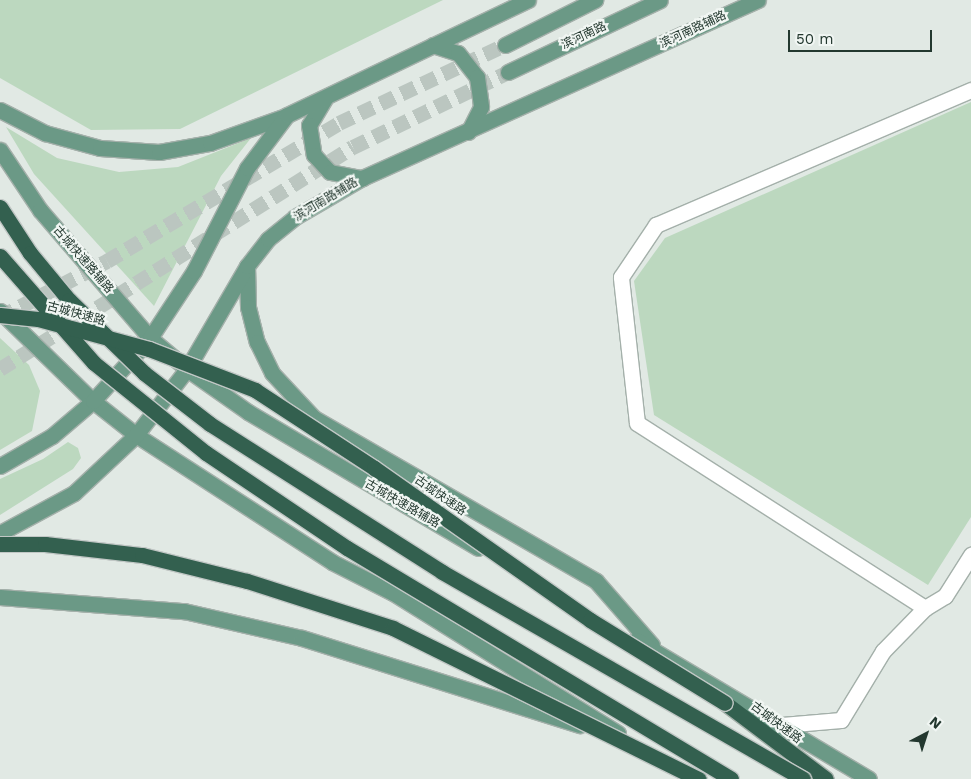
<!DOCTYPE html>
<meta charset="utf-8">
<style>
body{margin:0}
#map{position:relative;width:971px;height:779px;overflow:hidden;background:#e1e9e4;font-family:"Work Sans","Noto Sans SC",sans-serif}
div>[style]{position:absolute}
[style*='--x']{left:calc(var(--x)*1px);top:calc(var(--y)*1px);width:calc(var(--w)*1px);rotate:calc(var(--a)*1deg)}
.green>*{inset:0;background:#bcd8bf}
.major-tunnel>*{height:15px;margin-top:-7.5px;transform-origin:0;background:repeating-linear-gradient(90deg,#bbc6c0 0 15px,transparent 0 23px)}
.roads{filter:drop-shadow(1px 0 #a4b0aa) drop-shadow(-1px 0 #a4b0aa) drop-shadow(0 1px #a4b0aa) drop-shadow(0 -1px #a4b0aa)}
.minor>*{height:15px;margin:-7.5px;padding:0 7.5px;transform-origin:7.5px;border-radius:7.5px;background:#fff}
.major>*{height:15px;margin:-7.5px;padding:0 7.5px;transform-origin:7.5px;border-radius:7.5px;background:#6b9986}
.highway>*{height:15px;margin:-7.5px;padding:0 7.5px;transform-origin:7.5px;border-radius:7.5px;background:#33604f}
.bridges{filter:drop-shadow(1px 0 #c1c7c5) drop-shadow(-1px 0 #c1c7c5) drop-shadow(0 1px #c1c7c5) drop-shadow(0 -1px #c1c7c5)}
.highway-bridge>*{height:15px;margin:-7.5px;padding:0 7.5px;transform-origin:7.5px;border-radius:7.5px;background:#33604f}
span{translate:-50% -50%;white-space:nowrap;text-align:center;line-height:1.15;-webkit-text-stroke:4.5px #f1f6f3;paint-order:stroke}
.street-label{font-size:12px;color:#23382f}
.north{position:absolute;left:901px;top:709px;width:50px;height:50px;-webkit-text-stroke:4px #f1f6f3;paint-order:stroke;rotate:40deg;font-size:14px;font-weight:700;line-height:20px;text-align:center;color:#23382f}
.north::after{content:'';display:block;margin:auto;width:18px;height:22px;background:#23382f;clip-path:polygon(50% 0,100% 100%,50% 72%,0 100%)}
.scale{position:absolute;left:788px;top:30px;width:144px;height:22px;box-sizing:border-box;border:2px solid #23382f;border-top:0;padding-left:6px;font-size:15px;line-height:18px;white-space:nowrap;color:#23382f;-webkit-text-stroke:4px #f1f6f3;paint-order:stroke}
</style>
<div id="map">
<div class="green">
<i style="clip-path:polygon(0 0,443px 0,180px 129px,91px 130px,0 78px)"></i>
<i style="clip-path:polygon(971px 102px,971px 517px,928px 585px,654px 415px,634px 281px,665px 238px)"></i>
<i style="clip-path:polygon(6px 127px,57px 158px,119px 172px,178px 167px,251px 138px,221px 176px,154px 306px,34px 174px)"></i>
<i style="clip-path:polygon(0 338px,29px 365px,40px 391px,32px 431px,0 450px)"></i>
<i style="clip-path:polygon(68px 442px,78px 448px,81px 458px,73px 469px,0 515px,0 479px,43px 459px)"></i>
</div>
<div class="major-tunnel">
<i style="--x:0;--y:317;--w:121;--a:-27.6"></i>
<i style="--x:107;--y:261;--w:270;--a:-30.7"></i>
<i style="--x:339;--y:123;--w:183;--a:-25.2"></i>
<i style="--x:0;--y:369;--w:417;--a:-32.2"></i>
<i style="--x:353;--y:147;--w:172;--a:-25.8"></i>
</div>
<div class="roads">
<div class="minor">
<i style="--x:925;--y:608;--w:342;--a:-147.3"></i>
<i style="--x:637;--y:423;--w:147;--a:-96.3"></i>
<i style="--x:621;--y:277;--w:63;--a:-56.1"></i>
<i style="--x:656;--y:225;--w:343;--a:-23.2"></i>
<i style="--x:782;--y:725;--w:59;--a:-4.8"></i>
<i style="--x:841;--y:720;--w:81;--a:-58.7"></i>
<i style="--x:883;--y:651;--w:60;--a:-45.7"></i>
<i style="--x:925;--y:608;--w:23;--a:-31"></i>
<i style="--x:945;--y:596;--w:49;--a:-57.6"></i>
</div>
<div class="major">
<i style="--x:433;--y:45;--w:26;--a:18"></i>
<i style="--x:458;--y:53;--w:31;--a:52"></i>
<i style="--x:477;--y:77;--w:30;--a:82"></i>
<i style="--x:481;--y:107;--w:28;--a:117"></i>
<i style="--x:505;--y:45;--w:101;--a:-26.6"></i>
<i style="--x:508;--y:72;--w:168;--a:-25.3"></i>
<i style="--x:326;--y:97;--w:33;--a:121"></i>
<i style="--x:309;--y:125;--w:30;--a:81"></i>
<i style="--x:314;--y:155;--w:23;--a:47"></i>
<i style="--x:330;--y:172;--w:33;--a:11"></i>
<i style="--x:0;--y:110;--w:51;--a:27.1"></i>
<i style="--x:45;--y:133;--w:57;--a:15.3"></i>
<i style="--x:100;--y:148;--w:59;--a:3.9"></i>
<i style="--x:159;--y:152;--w:52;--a:-10"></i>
<i style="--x:210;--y:143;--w:81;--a:-19.6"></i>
<i style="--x:0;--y:150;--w:72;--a:56.3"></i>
<i style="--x:40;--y:210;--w:169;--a:49.3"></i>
<i style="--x:150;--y:338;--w:48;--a:40"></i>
<i style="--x:187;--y:369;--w:75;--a:35.2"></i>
<i style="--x:248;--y:412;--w:267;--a:30.6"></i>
<i style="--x:247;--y:266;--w:41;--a:88.6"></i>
<i style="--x:248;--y:307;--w:36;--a:76"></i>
<i style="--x:257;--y:342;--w:34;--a:64"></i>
<i style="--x:272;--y:373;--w:62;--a:47"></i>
<i style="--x:314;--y:418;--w:326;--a:30"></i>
<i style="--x:596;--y:581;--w:85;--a:48.8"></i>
<i style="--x:0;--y:311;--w:129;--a:44.1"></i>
<i style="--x:93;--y:401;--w:55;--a:38.3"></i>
<i style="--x:136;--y:435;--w:234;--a:32.9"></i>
<i style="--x:332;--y:562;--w:68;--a:26.9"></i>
<i style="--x:393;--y:593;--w:265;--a:31.9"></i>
<i style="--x:0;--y:466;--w:60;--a:-30"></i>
<i style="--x:52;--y:436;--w:54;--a:-40.5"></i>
<i style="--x:93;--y:401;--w:85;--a:-47.9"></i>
<i style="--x:150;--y:338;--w:80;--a:-56.7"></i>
<i style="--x:194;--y:271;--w:116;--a:-62.8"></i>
<i style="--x:247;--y:168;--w:66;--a:-53"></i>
<i style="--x:287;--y:115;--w:267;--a:-25.5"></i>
<i style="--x:0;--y:533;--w:84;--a:-28.4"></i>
<i style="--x:74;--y:493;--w:85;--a:-43.1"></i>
<i style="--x:136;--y:435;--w:83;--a:-52.3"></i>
<i style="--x:187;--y:369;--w:119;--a:-59.8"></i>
<i style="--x:247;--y:266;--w:34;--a:-52"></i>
<i style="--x:268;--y:239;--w:35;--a:-39"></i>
<i style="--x:295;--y:217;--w:78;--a:-30.2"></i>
<i style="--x:362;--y:178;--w:434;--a:-24.2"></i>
<i style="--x:0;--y:597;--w:185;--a:4.4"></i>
<i style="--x:184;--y:611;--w:121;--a:12.9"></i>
<i style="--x:302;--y:638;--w:291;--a:17.4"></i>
<i style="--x:636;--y:640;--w:271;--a:30.8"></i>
</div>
<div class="highway">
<i style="--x:725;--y:703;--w:126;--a:37"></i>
</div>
</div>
<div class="bridges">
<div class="highway-bridge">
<i style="--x:0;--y:207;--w:55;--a:56.9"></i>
<i style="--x:30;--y:253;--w:61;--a:50.3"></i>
<i style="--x:69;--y:300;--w:105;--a:44.2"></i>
<i style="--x:144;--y:373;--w:83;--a:37.7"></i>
<i style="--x:210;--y:424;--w:275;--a:32.5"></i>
<i style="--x:442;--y:572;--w:416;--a:29.8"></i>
<i style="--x:0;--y:256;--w:142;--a:48.7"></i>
<i style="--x:94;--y:363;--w:144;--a:38.8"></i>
<i style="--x:206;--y:453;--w:170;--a:34"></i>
<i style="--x:347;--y:548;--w:448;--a:31"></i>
<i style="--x:0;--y:315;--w:38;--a:6"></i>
<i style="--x:38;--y:319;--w:115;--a:15.1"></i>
<i style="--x:149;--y:349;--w:114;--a:21.1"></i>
<i style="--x:255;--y:390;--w:142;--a:33.2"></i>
<i style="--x:374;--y:468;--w:264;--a:35.1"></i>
<i style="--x:590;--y:620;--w:158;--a:31.6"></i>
<i style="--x:0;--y:544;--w:45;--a:0"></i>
<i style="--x:45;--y:544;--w:98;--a:6.5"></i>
<i style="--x:142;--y:555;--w:108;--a:13.9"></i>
<i style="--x:247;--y:581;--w:153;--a:17.8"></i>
<i style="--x:393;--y:628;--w:341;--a:26.3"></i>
</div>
</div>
<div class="street-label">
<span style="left:693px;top:30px;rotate:-25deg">滨河南路辅路</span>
<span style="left:584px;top:36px;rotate:-25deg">滨河南路</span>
<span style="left:326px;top:200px;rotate:-31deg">滨河南路辅路</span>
<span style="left:83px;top:260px;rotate:49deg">古城快速路辅路</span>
<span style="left:76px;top:314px;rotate:15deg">古城快速路</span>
<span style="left:440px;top:496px;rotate:35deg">古城快速路</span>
<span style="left:402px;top:504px;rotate:30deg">古城快速路辅路</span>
<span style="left:776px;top:723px;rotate:37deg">古城快速路</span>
</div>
<div class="north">N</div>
<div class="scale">50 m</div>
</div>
